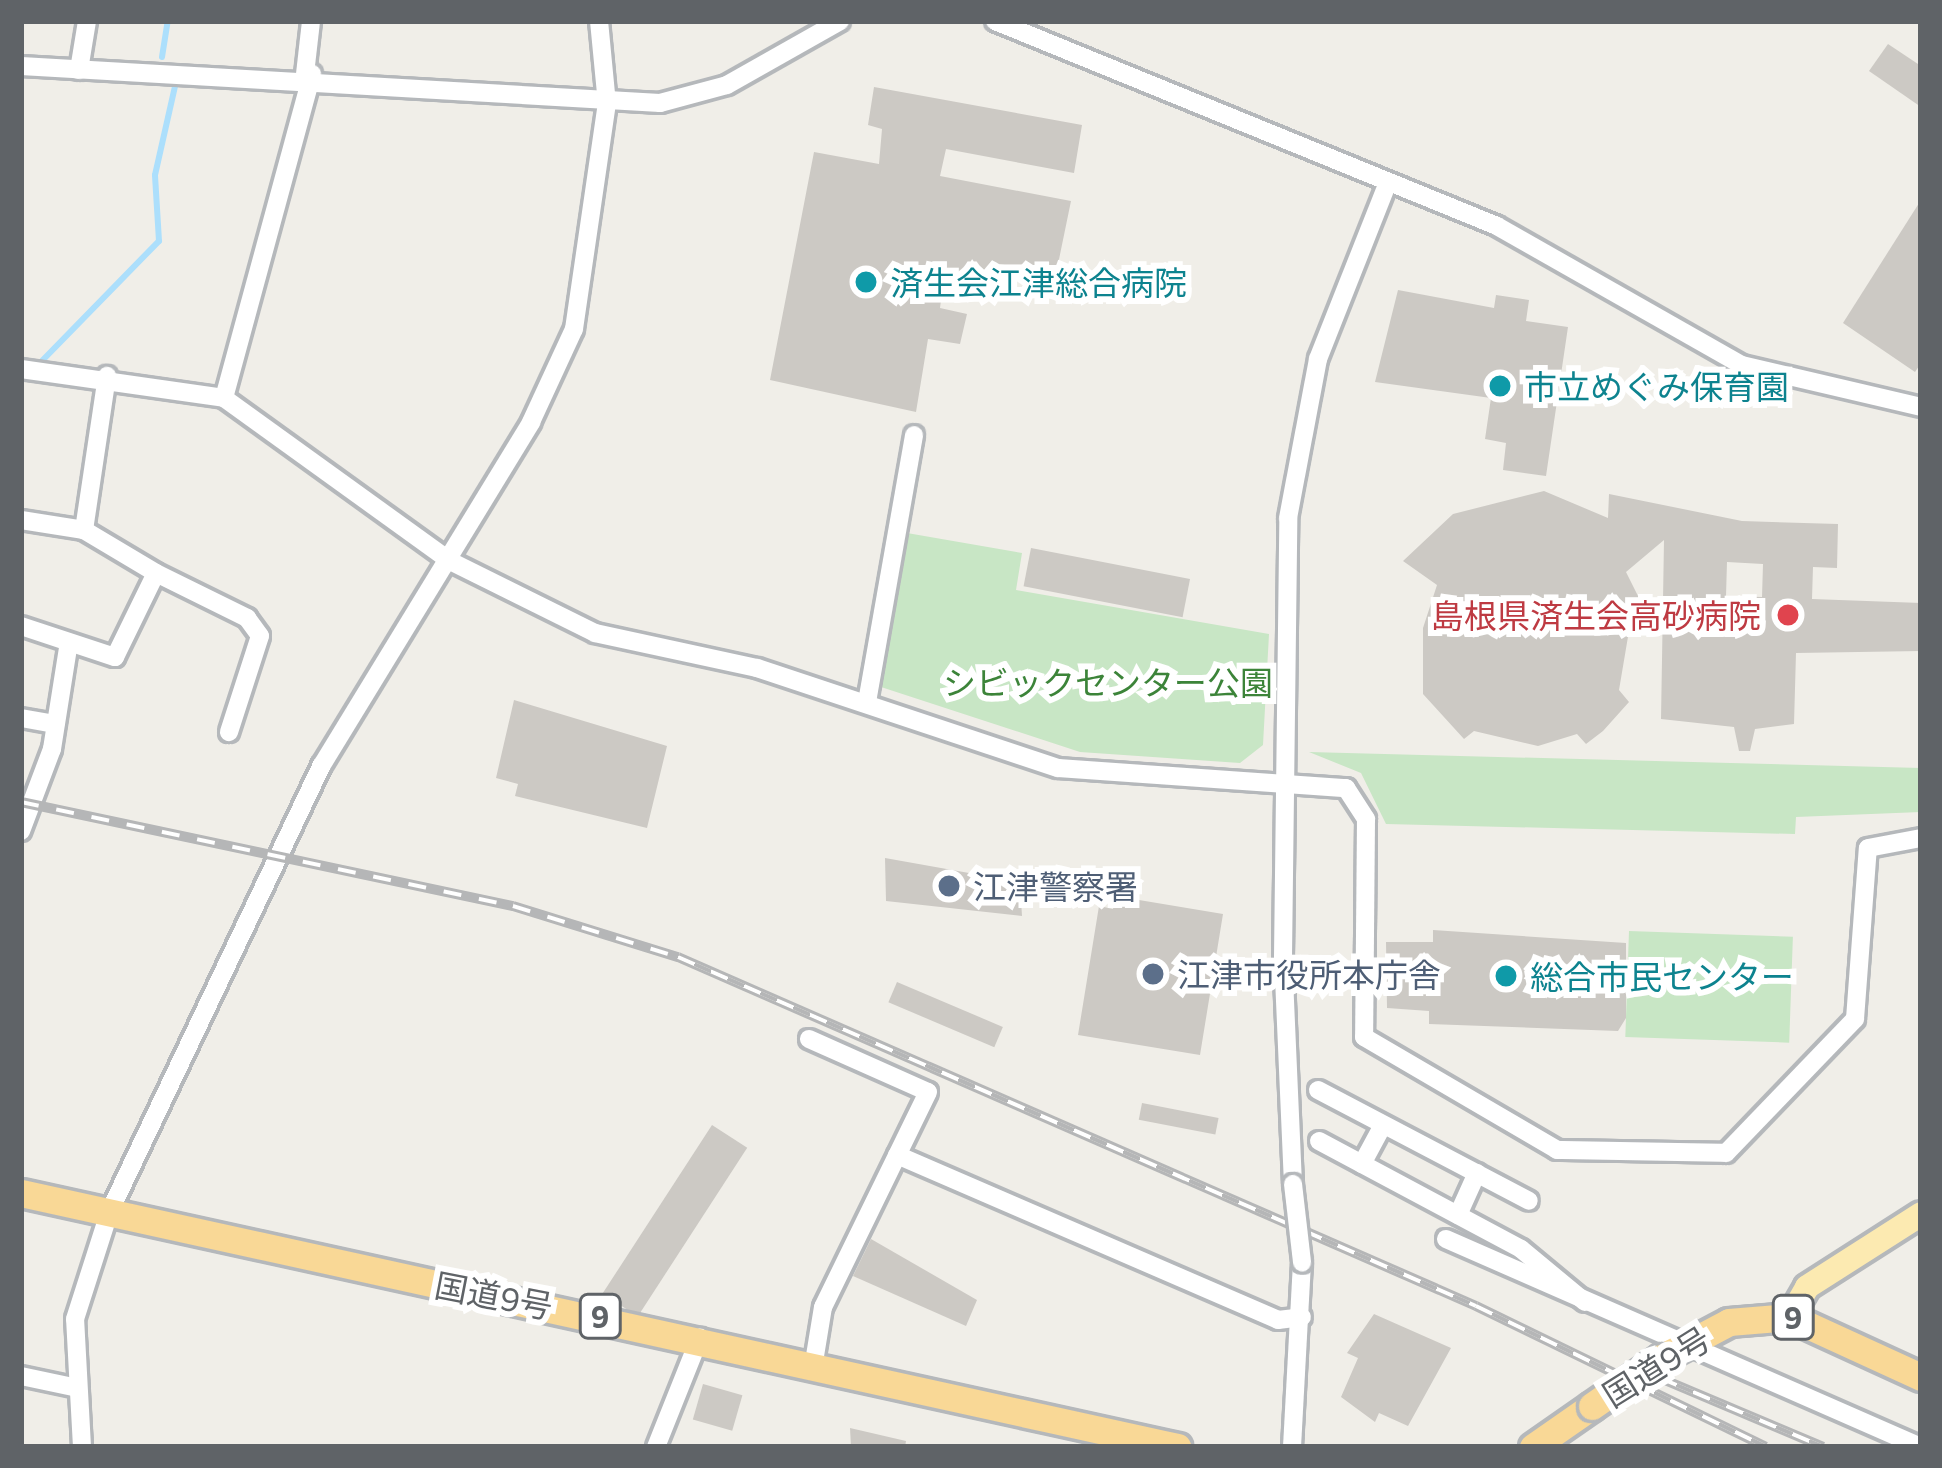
<!DOCTYPE html>
<meta charset="utf-8">
<style>
body{margin:0}
#map{position:relative;width:1942px;height:1468px;overflow:hidden;background:#f0eee8;font-family:Commissioner,"Noto Sans JP",sans-serif}
div>[style]{position:absolute}
[style*='--x']{left:calc(var(--x)*1px);top:calc(var(--y)*1px);width:calc(var(--w)*1px);rotate:calc(var(--a)*1deg)}
.green>*{inset:0;background:#c8e6c5;transform-origin:0 0}
.stream>*{height:6px;margin:-3px;padding:0 3px;transform-origin:3px;border-radius:3px;background:#acdffc}
.building>*{inset:0;background:#ccc9c4;transform-origin:0 0}
.roads{filter:drop-shadow(3px 0 #b5b8bb) drop-shadow(-3px 0 #b5b8bb) drop-shadow(0 3px #b5b8bb) drop-shadow(0 -3px #b5b8bb)}
.minor>*{height:18px;margin:-9px;padding:0 9px;transform-origin:9px;border-radius:9px;background:#fff}
.major>*{height:24px;margin:-12px;padding:0 12px;transform-origin:12px;border-radius:12px;background:#fceab1}
.highway>*{height:27px;margin:-13.5px;padding:0 13.5px;transform-origin:13.5px;border-radius:13.5px;background:#f9d896}
.rail>*{height:10px;margin-top:-5px;transform-origin:0;background:repeating-linear-gradient(90deg,#fff 0 18px,#b5b6b7 0 36px);box-sizing:border-box;border-block:3px solid #b5b6b7}
.bridges{filter:drop-shadow(3px 0 #b5b8bb) drop-shadow(-3px 0 #b5b8bb) drop-shadow(0 3px #b5b8bb) drop-shadow(0 -3px #b5b8bb)}
.minor-bridge>*{height:18px;margin:-9px;padding:0 9px;transform-origin:9px;border-radius:9px;background:#fff}
.highway-bridge>*{height:27px;margin:-13.5px;padding:0 13.5px;transform-origin:13.5px;border-radius:13.5px;background:#f9d896}
.dots>*{width:33px;height:33px;translate:-50% -50%;box-sizing:border-box;border:6px solid #fff;border-radius:50%}
span{translate:-50% -50%;white-space:nowrap;text-align:center;line-height:1.15;-webkit-text-stroke:12px #fff;paint-order:stroke}
.shield-label span{padding:3px 9px;background:#fff;border:3px solid;border-radius:9px;-webkit-text-stroke-width:0}
.shield-label{font-size:30px;color:#5f6367;font-weight:700}
.culture-label{font-size:33px;color:#0d838f}
.left{translate:0 -50%;text-align:left}
.health-label{font-size:33px;color:#be3a42}
.right{translate:-100% -50%;text-align:right}
.park-label{font-size:33px;color:#3c8439}
.service-label{font-size:33px;color:#4e5e75}
.street-label{font-size:33px;color:#5f6367}
.frame{position:absolute;inset:0;border:24px solid #5f6367;pointer-events:none}
</style>
<div id="map">
<div class="green">
<i style="clip-path:polygon(907px 533px,1022px 553px,1016px 590px,1269px 634px,1263px 745px,1240px 763px,1080px 752px,881px 687px)"></i>
<i style="clip-path:polygon(1309px 752px,1921px 768px,1921px 812px,1796px 817px,1795px 834px,1386px 824px,1361px 773px)"></i>
<i style="left:1629px;top:931px;width:164px;height:106px;rotate:2deg"></i>
</div>
<div class="stream">
<i style="--x:162;--y:57;--w:36;--a:-81"></i>
<i style="--x:36;--y:367;--w:176;--a:-45.7"></i>
<i style="--x:159;--y:241;--w:66;--a:-93.5"></i>
<i style="--x:155;--y:175;--w:95;--a:-77.3"></i>
</div>
<div class="building">
<i style="clip-path:polygon(1888px 44px,1921px 66px,1921px 107px,1869px 71px)"></i>
<i style="clip-path:polygon(874px 87px,1082px 125px,1074px 173px,946px 149px,940px 176px,1071px 201px,1056px 274px,993px 263px,988px 286px,944px 277px,940px 308px,967px 314px,960px 344px,928px 339px,916px 412px,770px 380px,814px 152px,879px 164px,882px 129px,868px 125px)"></i>
<i style="clip-path:polygon(1921px 200px,1921px 363px,1915px 372px,1843px 323px)"></i>
<i style="clip-path:polygon(1398px 290px,1494px 308px,1496px 295px,1529px 300px,1526px 321px,1568px 327px,1546px 476px,1503px 470px,1506px 443px,1485px 439px,1491px 398px,1375px 382px)"></i>
<i style="clip-path:polygon(evenodd,1544px 491px,1608px 518px,1609px 494px,1742px 521px,1838px 524px,1837px 568px,1813px 567px,1812px 599px,1921px 603px,1921px 651px,1796px 653px,1794px 724px,1755px 729px,1750px 751px,1739px 751px,1734px 727px,1661px 719px,1664px 540px,1626px 572px,1647px 614px,1631px 619px,1619px 690px,1629px 702px,1603px 731px,1586px 744px,1577px 734px,1538px 746px,1474px 731px,1464px 739px,1423px 694px,1423px 628px,1437px 585px,1403px 561px,1453px 514px,1544px 491px,1727px 562px,1763px 564px,1762px 597px,1726px 596px,1727px 562px)"></i>
<i style="left:1031px;top:548px;width:162px;height:39px;rotate:11deg"></i>
<i style="clip-path:polygon(514px 700px,667px 746px,647px 828px,515px 796px,518px 784px,496px 778px)"></i>
<i style="clip-path:polygon(885px 858px,1020px 882px,1022px 916px,886px 901px)"></i>
<i style="clip-path:polygon(1115px 896px,1223px 914px,1200px 1055px,1078px 1035px,1099px 906px,1113px 909px)"></i>
<i style="clip-path:polygon(1433px 930px,1626px 943px,1626px 1018px,1618px 1031px,1429px 1024px,1429px 1011px,1387px 1008px,1386px 942px,1433px 942px)"></i>
<i style="left:897px;top:982px;width:115px;height:22px;rotate:23deg"></i>
<i style="left:1142px;top:1103px;width:78px;height:17px;rotate:11deg"></i>
<i style="left:712px;top:1125px;width:42px;height:201px;rotate:33deg"></i>
<i style="clip-path:polygon(871px 1239px,977px 1300px,966px 1326px,853px 1276px)"></i>
<i style="clip-path:polygon(1374px 1314px,1451px 1348px,1408px 1426px,1379px 1413px,1375px 1422px,1341px 1397px,1358px 1358px,1347px 1353px)"></i>
<i style="left:703px;top:1384px;width:41px;height:37px;rotate:16deg"></i>
<i style="clip-path:polygon(850px 1428px,906px 1441px,905px 1447px,851px 1447px)"></i>
</div>
<div class="roads">
<div class="minor">
<i style="--x:995;--y:21;--w:542;--a:22.21"></i>
<i style="--x:1497;--y:226;--w:282;--a:29.6"></i>
<i style="--x:1742;--y:365;--w:184;--a:13.2"></i>
<i style="--x:21;--y:66;--w:640;--a:3.31"></i>
<i style="--x:660;--y:103;--w:69;--a:-15"></i>
<i style="--x:727;--y:85;--w:130;--a:-29.5"></i>
<i style="--x:79;--y:70;--w:50;--a:-80.7"></i>
<i style="--x:305;--y:74;--w:53;--a:-83.5"></i>
<i style="--x:21;--y:369;--w:205;--a:8.1"></i>
<i style="--x:224;--y:398;--w:279;--a:35.8"></i>
<i style="--x:450;--y:561;--w:162;--a:26.4"></i>
<i style="--x:595;--y:633;--w:166;--a:12.2"></i>
<i style="--x:757;--y:668;--w:317;--a:18.4"></i>
<i style="--x:1058;--y:768;--w:289;--a:4"></i>
<i style="--x:1346;--y:788;--w:37;--a:57"></i>
<i style="--x:1366;--y:819;--w:218;--a:90.5"></i>
<i style="--x:1364;--y:1037;--w:224;--a:30.3"></i>
<i style="--x:1557;--y:1150;--w:169;--a:1"></i>
<i style="--x:1726;--y:1153;--w:186;--a:-46.1"></i>
<i style="--x:1855;--y:1019;--w:171;--a:-85.7"></i>
<i style="--x:1868;--y:848;--w:54;--a:-10.7"></i>
<i style="--x:224;--y:398;--w:336;--a:-74.8"></i>
<i style="--x:21;--y:520;--w:64;--a:9"></i>
<i style="--x:156;--y:573;--w:102;--a:26.3"></i>
<i style="--x:247;--y:618;--w:22;--a:54"></i>
<i style="--x:260;--y:636;--w:101;--a:107.9"></i>
<i style="--x:21;--y:626;--w:99;--a:18.3"></i>
<i style="--x:115;--y:657;--w:93;--a:-64"></i>
<i style="--x:156;--y:573;--w:84;--a:-149.2"></i>
<i style="--x:84;--y:530;--w:156;--a:-81.5"></i>
<i style="--x:867;--y:702;--w:271;--a:-80"></i>
<i style="--x:21;--y:718;--w:35;--a:10"></i>
<i style="--x:21;--y:831;--w:88;--a:-69.3"></i>
<i style="--x:52;--y:749;--w:108;--a:-81"></i>
<i style="--x:809;--y:1039;--w:130;--a:24"></i>
<i style="--x:928;--y:1092;--w:239;--a:116"></i>
<i style="--x:823;--y:1307;--w:56;--a:99.3"></i>
<i style="--x:1318;--y:1090;--w:238;--a:27.7"></i>
<i style="--x:1319;--y:1141;--w:229;--a:28.1"></i>
<i style="--x:1521;--y:1249;--w:83;--a:39.6"></i>
<i style="--x:897;--y:1155;--w:415;--a:23.4"></i>
<i style="--x:1278;--y:1320;--w:24;--a:-7"></i>
<i style="--x:1362;--y:1164;--w:44;--a:-61.7"></i>
<i style="--x:1293;--y:1184;--w:227;--a:-92.5"></i>
<i style="--x:1283;--y:957;--w:439;--a:-89.3"></i>
<i style="--x:1288;--y:518;--w:162;--a:-79.3"></i>
<i style="--x:1318;--y:359;--w:187;--a:-68.4"></i>
<i style="--x:1458;--y:1215;--w:46;--a:-65.7"></i>
<i style="--x:1446;--y:1239;--w:519;--a:23.65"></i>
<i style="--x:21;--y:1376;--w:58;--a:11.9"></i>
<i style="--x:82;--y:1447;--w:128;--a:-93.1"></i>
<i style="--x:75;--y:1319;--w:111;--a:-72.2"></i>
<i style="--x:109;--y:1213;--w:496;--a:-64.6"></i>
<i style="--x:322;--y:765;--w:402;--a:-58.6"></i>
<i style="--x:531;--y:422;--w:102;--a:-65.2"></i>
<i style="--x:574;--y:329;--w:227;--a:-81.7"></i>
<i style="--x:607;--y:104;--w:83;--a:-95.5"></i>
<i style="--x:656;--y:1447;--w:118;--a:-68.2"></i>
<i style="--x:1292;--y:1447;--w:185;--a:-86.9"></i>
</div>
<div class="major">
<i style="--x:1790;--y:1317;--w:34;--a:-60"></i>
<i style="--x:1807;--y:1287;--w:135;--a:-32.6"></i>
</div>
<div class="highway">
<i style="--x:21;--y:1193;--w:1184;--a:12.39"></i>
<i style="--x:1661;--y:1358;--w:77;--a:-27.9"></i>
<i style="--x:1729;--y:1322;--w:61;--a:-4.7"></i>
<i style="--x:1790;--y:1317;--w:144;--a:24.6"></i>
<i style="--x:1533;--y:1447;--w:72;--a:-34.8"></i>
</div>
</div>
<div class="rail">
<i style="--x:21;--y:802;--w:503;--a:11.94"></i>
<i style="--x:513;--y:906;--w:173;--a:17.2"></i>
<i style="--x:678;--y:957;--w:871;--a:23.62"></i>
<i style="--x:1476;--y:1306;--w:322;--a:25.9"></i>
<i style="--x:1660;--y:1378;--w:177;--a:22.9"></i>
</div>
<div class="bridges">
<div class="minor-bridge">
<i style="--x:1293;--y:1184;--w:79;--a:83.4"></i>
</div>
<div class="highway-bridge">
<i style="--x:1592;--y:1406;--w:84;--a:-34.8"></i>
</div>
</div>
<div class="dots">
<i style="left:866px;top:282px;background:#0f9aa8"></i>
<i style="left:1500px;top:386px;background:#0f9aa8"></i>
<i style="left:1788px;top:615px;background:#e0444e"></i>
<i style="left:949px;top:886px;background:#5c6f8a"></i>
<i style="left:1153px;top:974px;background:#5c6f8a"></i>
<i style="left:1506px;top:976px;background:#0f9aa8"></i>
</div>
<div class="shield-label">
<span style="left:600px;top:1316px">9</span>
<span style="left:1793px;top:1317px">9</span>
</div>
<div class="culture-label">
<span class="left" style="left:890px;top:282px">済生会江津総合病院</span>
<span class="left" style="left:1524px;top:386px">市立めぐみ保育園</span>
<span class="left" style="left:1530px;top:976px">総合市民センター</span>
</div>
<div class="health-label">
<span class="right" style="left:1761px;top:615px">島根県済生会高砂病院</span>
</div>
<div class="park-label">
<span style="left:1108px;top:682px">シビックセンター公園</span>
</div>
<div class="service-label">
<span class="left" style="left:973px;top:886px">江津警察署</span>
<span class="left" style="left:1177px;top:974px">江津市役所本庁舎</span>
</div>
<div class="street-label">
<span style="left:494px;top:1295px;rotate:11deg">国道9号</span>
<span style="left:1656px;top:1366px;rotate:-32deg">国道9号</span>
</div>
<div class="frame"></div>
</div>
